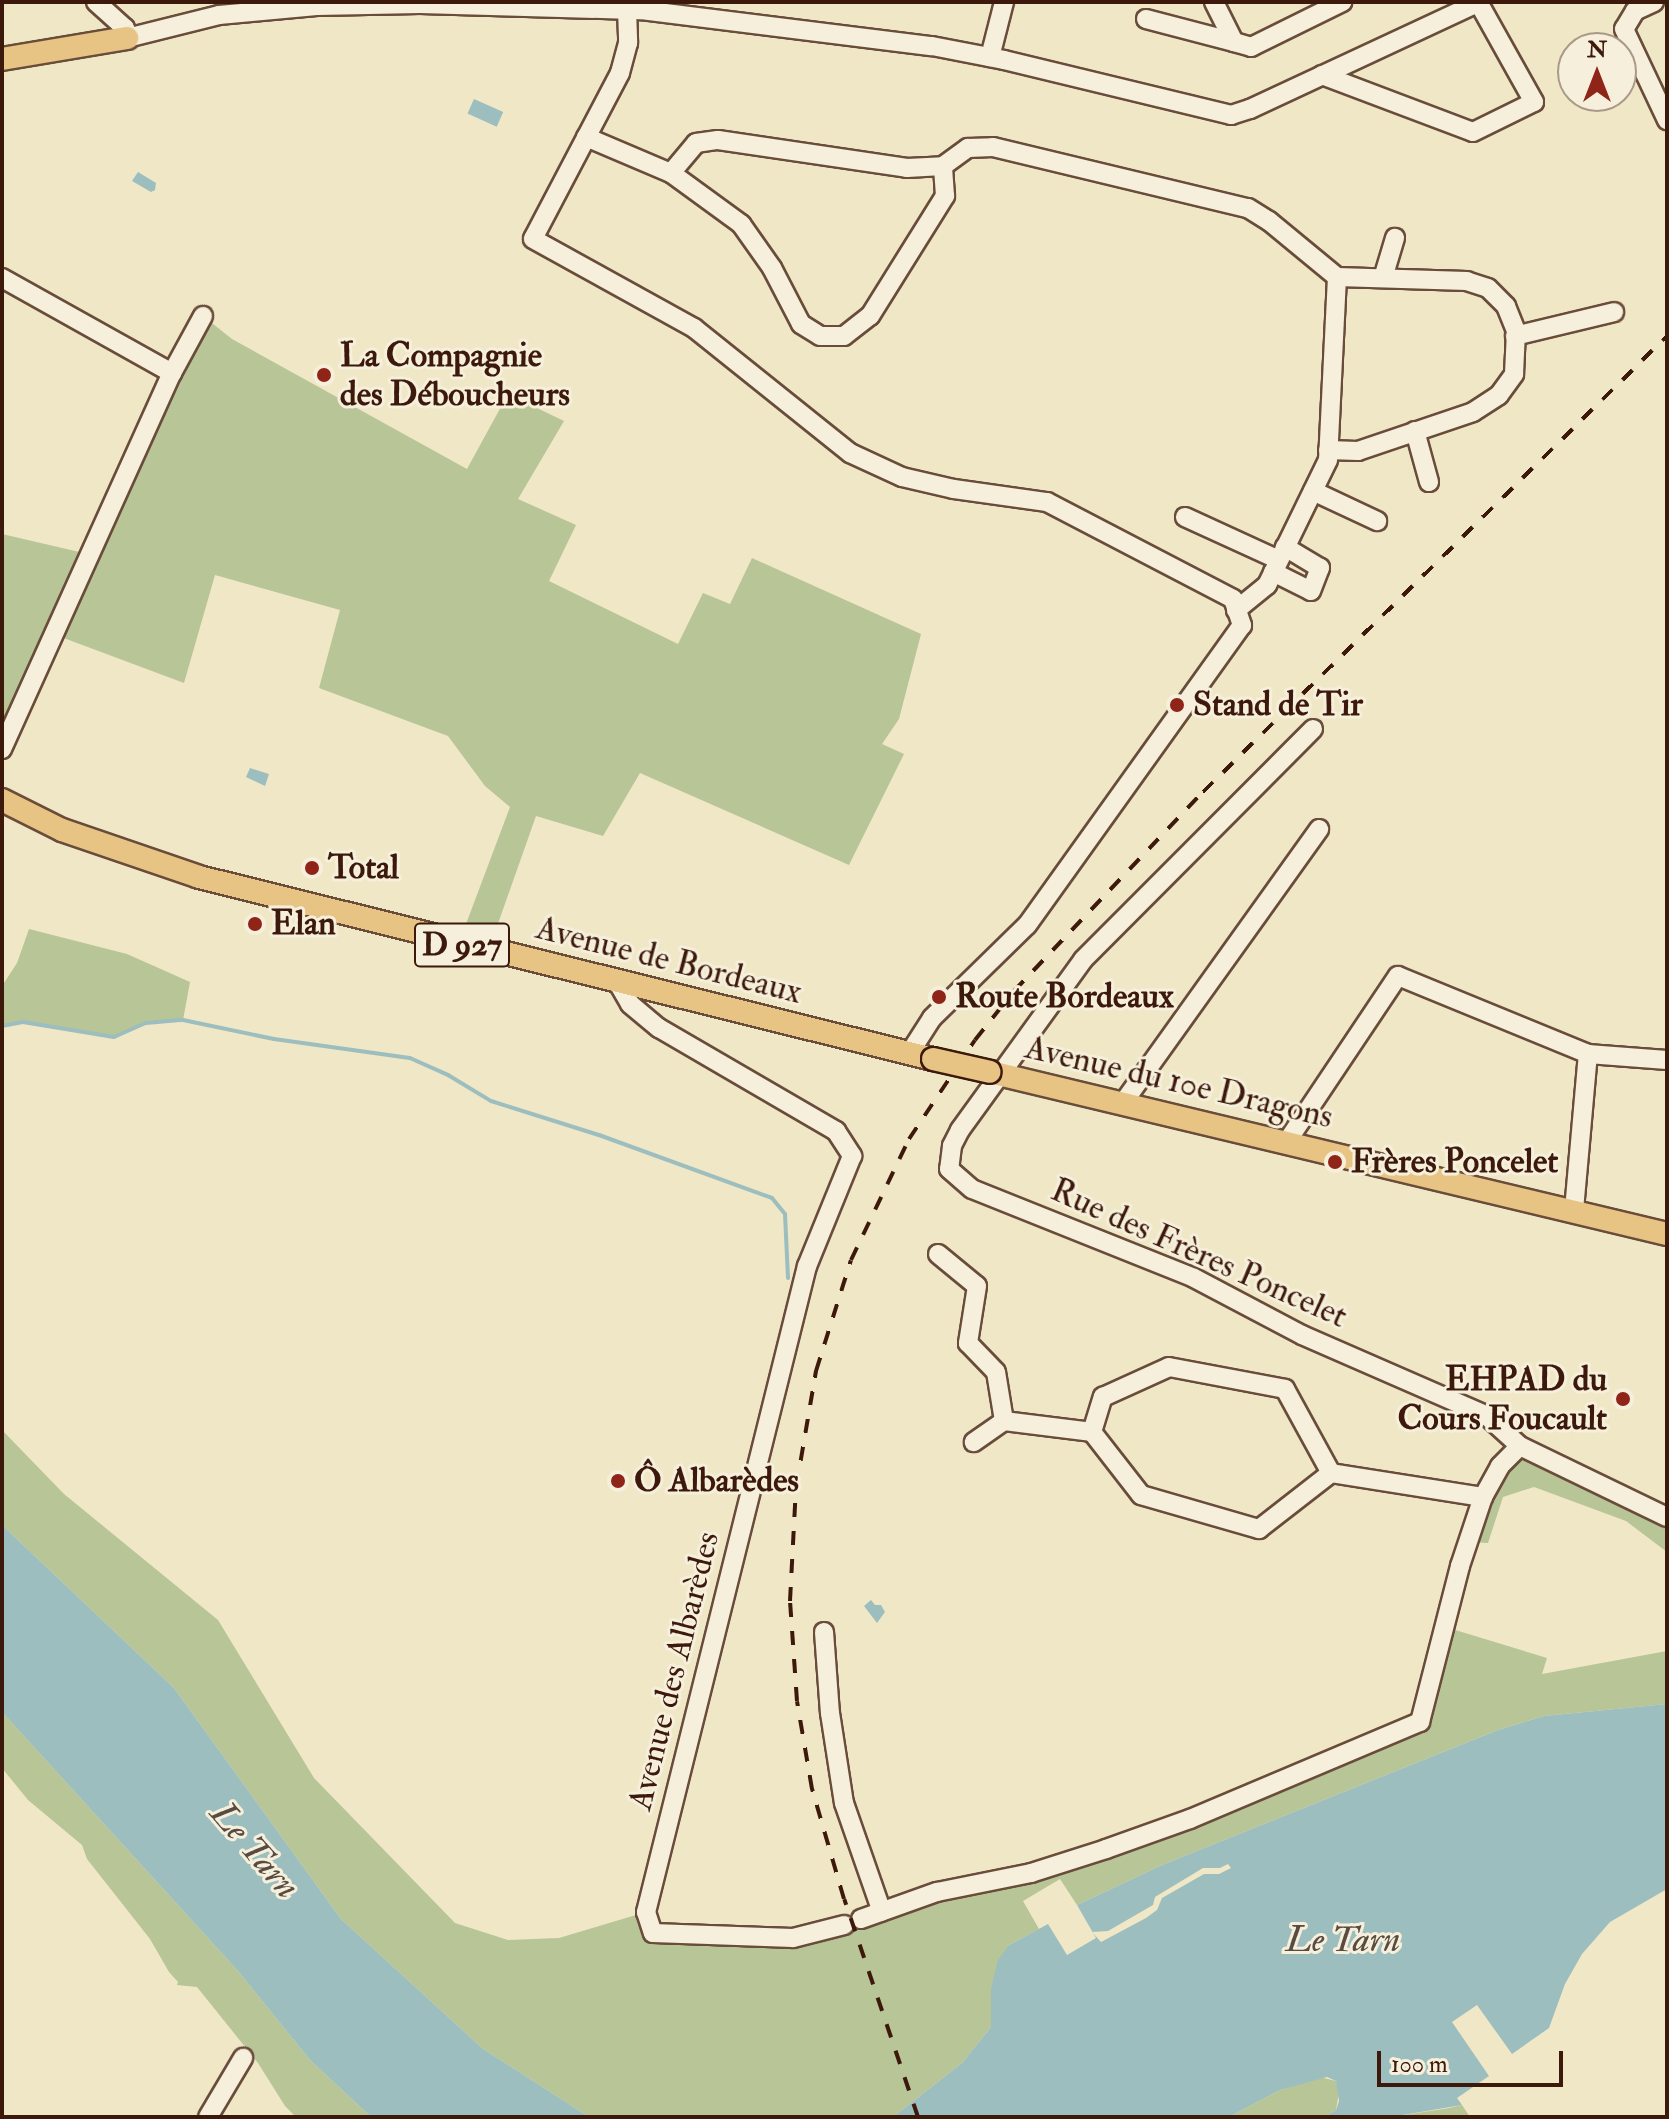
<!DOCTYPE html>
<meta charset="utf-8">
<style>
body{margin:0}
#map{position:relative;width:1669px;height:2119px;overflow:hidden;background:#f0e7c7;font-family:"IM FELL Double Pica",serif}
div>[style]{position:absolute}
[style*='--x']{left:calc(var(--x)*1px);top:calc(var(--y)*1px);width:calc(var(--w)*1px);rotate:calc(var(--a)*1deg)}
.green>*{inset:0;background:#b8c597}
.water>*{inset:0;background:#9dbebe;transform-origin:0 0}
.pier>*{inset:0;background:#f0e7c7}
.stream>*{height:4px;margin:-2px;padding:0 2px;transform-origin:2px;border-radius:2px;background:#9dbebe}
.roads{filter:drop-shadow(2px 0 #694c3a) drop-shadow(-2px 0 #694c3a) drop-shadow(0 2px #694c3a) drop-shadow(0 -2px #694c3a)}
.minor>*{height:18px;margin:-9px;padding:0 9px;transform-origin:9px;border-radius:9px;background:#f5efdb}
.major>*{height:22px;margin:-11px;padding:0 11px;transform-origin:11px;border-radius:11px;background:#e8c484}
.rail>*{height:4px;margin-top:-2px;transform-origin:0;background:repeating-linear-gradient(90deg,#3c190b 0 14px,transparent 0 28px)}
.bridges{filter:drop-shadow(2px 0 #3c190b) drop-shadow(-2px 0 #3c190b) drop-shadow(0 2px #3c190b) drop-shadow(0 -2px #3c190b)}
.major-bridge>*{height:22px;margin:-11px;padding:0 11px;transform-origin:11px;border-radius:11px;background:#e8c484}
.dots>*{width:22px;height:22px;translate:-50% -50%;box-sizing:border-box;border:4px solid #f5efdb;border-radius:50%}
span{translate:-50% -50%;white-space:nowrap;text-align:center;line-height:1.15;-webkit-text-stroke:6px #f5efdb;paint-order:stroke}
.shield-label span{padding:2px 6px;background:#f5efdb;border:2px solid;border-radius:6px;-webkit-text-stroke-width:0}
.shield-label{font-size:32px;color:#3c190b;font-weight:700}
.poi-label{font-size:34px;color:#3c190b;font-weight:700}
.left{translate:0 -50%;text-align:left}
.right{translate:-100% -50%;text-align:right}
.street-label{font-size:34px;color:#3c190b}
.water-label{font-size:36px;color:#594b41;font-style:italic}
.frame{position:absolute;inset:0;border:4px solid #3c190b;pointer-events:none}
.north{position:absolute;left:1557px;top:32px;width:80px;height:80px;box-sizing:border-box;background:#f5efdb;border:2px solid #ab9988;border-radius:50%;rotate:0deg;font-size:22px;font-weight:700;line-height:32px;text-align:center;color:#3c190b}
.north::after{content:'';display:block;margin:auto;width:28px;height:36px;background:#8f2418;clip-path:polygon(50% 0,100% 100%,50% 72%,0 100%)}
.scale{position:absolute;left:1377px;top:2051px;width:186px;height:36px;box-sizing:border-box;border:4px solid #3c190b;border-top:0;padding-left:10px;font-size:24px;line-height:28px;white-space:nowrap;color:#3c190b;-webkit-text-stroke:6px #f5efdb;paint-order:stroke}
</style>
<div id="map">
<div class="green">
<i style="clip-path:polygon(203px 316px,232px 339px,467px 469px,508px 394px,564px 421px,518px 499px,576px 525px,549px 581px,678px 644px,703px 593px,730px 604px,752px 558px,921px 634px,899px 719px,882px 744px,904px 754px,849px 865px,640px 773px,603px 836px,536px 816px,495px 932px,466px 924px,510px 807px,485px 786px,448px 736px,319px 688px,340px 610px,215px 575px,184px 683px,53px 634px,2px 749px,2px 534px,88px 554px)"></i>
<i style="clip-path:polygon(29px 929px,127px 954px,190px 982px,183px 1020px,146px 1023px,114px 1037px,23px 1022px,2px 1026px,2px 986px,17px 963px)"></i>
<i style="clip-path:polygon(2px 1430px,64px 1494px,218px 1620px,314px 1778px,455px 1923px,508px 1940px,559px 1938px,646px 1912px,653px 1933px,833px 1929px,937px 1892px,1031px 1873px,1413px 1726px,1452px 1629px,1547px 1658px,1542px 1674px,1667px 1651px,1667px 1704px,1544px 1716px,1498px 1730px,1162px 1865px,1077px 1905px,1060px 1879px,1023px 1901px,1039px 1929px,1009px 1945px,991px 1988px,991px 2027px,962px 2063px,893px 2117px,589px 2117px,482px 2048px,341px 1919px,174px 1688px,2px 1525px)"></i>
<i style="clip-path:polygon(1520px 1446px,1667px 1517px,1667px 1552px,1626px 1521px,1534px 1487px,1503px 1497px,1488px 1543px,1470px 1542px,1473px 1529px)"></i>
<i style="clip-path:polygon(2px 1712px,238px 1971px,310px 2060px,371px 2117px,296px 2117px,285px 2106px,258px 2063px,197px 1987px,177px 1985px,178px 1982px,169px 1972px,150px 1939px,87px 1859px,82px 1845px,28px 1800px,2px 1768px)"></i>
<i style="clip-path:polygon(1320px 2077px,1336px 2081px,1339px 2092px,1336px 2110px,1324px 2117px,1229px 2117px,1280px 2090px)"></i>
<i style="clip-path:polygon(1462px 2105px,1470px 2117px,1391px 2117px,1449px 2108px)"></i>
</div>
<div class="water">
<i style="left:474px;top:99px;width:32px;height:16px;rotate:24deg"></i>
<i style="clip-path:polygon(138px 172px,156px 183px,155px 190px,151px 192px,132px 181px)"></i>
<i style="clip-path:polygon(250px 768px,269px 774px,265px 786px,246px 777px)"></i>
<i style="clip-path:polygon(2px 1525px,174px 1688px,341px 1919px,482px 2048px,589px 2117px,371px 2117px,310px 2060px,238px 1971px,2px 1712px)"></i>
<i style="clip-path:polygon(871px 1600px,875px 1605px,881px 1605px,885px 1612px,877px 1623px,864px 1606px)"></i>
<i style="clip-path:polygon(1667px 1704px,1667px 1889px,1610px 1922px,1582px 1954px,1565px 1984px,1549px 2028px,1512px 2054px,1477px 2005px,1452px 2022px,1489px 2076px,1457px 2098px,1462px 2105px,1391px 2117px,1324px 2117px,1336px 2110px,1339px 2101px,1336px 2081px,1327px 2077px,1280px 2090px,1229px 2117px,893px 2117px,962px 2063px,991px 2027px,991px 1988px,998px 1960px,1009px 1945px,1048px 1924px,1067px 1955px,1096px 1938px,1077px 1905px,1162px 1865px,1498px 1730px,1544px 1716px)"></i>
</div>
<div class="pier">
<i style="clip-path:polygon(1228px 1864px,1231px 1868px,1219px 1874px,1204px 1874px,1162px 1898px,1157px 1910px,1146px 1918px,1101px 1942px,1092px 1932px,1108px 1931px,1153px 1905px,1155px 1897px,1203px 1868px,1220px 1868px)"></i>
</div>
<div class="stream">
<i style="--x:2;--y:1026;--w:21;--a:-11"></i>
<i style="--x:23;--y:1022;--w:92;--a:9.4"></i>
<i style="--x:114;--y:1037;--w:35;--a:-24"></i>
<i style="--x:146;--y:1023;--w:37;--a:-5"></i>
<i style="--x:183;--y:1020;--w:93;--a:11.8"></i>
<i style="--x:274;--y:1039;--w:137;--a:8"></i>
<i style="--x:410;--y:1058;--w:42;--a:24.1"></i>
<i style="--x:448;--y:1075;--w:50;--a:31.2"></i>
<i style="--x:491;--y:1101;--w:113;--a:17.5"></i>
<i style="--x:599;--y:1135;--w:184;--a:20"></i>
<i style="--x:772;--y:1198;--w:21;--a:51"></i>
<i style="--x:785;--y:1214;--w:64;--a:87.3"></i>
</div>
<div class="roads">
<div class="minor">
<i style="--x:96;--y:2;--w:39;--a:42"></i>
<i style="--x:125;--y:28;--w:10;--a:79"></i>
<i style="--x:127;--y:38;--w:95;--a:-14"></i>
<i style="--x:219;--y:15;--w:98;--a:-5.2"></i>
<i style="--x:317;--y:6;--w:103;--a:-1.1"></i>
<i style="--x:420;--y:4;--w:221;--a:1.6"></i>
<i style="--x:641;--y:10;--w:293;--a:7.1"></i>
<i style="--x:932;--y:46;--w:73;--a:11"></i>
<i style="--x:1004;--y:60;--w:234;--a:13.6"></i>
<i style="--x:1231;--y:115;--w:20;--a:-18"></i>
<i style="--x:1250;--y:109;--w:253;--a:-25"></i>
<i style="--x:1214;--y:2;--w:45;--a:63.4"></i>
<i style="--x:1234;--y:42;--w:18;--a:16"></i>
<i style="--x:1251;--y:47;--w:102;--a:-26.3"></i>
<i style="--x:1654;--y:2;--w:21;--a:155"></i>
<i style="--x:1635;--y:11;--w:21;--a:121"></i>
<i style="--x:1624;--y:29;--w:101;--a:64.7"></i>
<i style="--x:627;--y:9;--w:34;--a:88"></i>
<i style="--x:628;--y:43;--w:31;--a:105"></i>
<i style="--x:620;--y:73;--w:187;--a:117.7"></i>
<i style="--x:533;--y:239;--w:184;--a:28.9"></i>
<i style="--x:694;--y:328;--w:200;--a:38.7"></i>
<i style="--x:850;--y:453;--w:57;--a:24.8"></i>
<i style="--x:902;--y:477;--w:53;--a:13"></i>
<i style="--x:954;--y:489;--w:94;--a:8"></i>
<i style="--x:1047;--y:502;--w:210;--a:27.5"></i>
<i style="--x:1233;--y:599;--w:28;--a:71"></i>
<i style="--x:1242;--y:625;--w:369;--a:125.6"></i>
<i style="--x:1027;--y:925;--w:133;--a:135.6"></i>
<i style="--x:932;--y:1018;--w:43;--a:122.6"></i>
<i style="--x:1146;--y:19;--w:91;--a:14.6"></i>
<i style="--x:990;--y:57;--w:57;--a:-75.7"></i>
<i style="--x:1322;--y:75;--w:161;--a:20.7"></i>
<i style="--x:1473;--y:132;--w:68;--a:-26.2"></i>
<i style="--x:1534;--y:102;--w:115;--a:-119.2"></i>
<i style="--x:586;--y:137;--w:92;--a:23"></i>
<i style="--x:671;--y:173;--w:87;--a:36.1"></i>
<i style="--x:741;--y:224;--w:54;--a:54.8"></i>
<i style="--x:772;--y:268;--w:63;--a:62.6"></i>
<i style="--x:801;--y:324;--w:22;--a:32"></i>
<i style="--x:820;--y:336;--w:24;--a:0"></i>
<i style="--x:844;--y:336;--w:33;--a:-38"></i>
<i style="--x:870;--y:316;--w:142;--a:-58"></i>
<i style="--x:945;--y:196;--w:30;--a:-94"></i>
<i style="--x:671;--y:173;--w:39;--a:-50"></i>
<i style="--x:696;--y:143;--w:22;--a:-8"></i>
<i style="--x:718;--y:140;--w:191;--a:8.4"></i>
<i style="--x:907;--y:168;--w:36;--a:-3"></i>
<i style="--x:943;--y:166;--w:31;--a:-36"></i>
<i style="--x:968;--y:148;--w:25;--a:-2"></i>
<i style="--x:993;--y:147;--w:262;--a:13.5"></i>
<i style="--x:1248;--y:208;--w:25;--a:32"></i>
<i style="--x:1269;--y:221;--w:88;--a:39.5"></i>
<i style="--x:1337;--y:277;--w:183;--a:92.8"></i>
<i style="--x:1328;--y:460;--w:139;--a:116"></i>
<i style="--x:1267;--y:585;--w:40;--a:141"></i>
<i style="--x:2;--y:278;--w:195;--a:29.2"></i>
<i style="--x:1383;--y:278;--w:42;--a:-73.3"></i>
<i style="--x:1515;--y:336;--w:102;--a:-13.6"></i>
<i style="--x:1415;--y:431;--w:53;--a:74.6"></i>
<i style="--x:1328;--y:450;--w:30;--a:2"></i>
<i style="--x:1358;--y:451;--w:121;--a:-18.7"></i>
<i style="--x:1473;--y:412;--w:31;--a:-33"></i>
<i style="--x:1499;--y:395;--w:26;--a:-54"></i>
<i style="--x:1514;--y:374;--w:43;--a:-87.3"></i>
<i style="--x:1516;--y:331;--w:27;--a:-112"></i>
<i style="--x:1506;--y:306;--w:25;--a:-135"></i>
<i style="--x:1488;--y:288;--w:22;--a:-162"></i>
<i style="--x:1467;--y:281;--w:130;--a:-178.2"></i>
<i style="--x:1313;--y:491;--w:71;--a:25.1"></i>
<i style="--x:1185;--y:517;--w:103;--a:24.6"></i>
<i style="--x:1273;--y:572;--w:42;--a:26.6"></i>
<i style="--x:1311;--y:591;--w:25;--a:-69"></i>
<i style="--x:1320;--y:568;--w:41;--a:-149"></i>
<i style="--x:1313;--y:729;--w:326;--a:134.9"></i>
<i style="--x:1083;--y:960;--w:210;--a:125.9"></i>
<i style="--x:960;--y:1130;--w:18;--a:117"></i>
<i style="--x:952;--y:1146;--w:23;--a:97"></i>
<i style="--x:949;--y:1169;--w:30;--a:41"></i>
<i style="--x:972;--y:1189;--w:239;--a:21.8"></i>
<i style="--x:1194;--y:1278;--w:122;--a:27.8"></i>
<i style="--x:1302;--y:1335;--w:202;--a:23.6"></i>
<i style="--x:1487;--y:1416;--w:45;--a:42.3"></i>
<i style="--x:1520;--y:1446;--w:163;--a:25.8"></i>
<i style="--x:2;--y:749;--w:413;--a:-65.7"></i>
<i style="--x:172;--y:373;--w:65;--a:-61.5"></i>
<i style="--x:618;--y:983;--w:24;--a:60"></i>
<i style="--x:630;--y:1004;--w:38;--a:40"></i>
<i style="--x:659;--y:1028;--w:205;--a:30.2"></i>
<i style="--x:836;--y:1131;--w:30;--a:57"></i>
<i style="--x:852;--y:1156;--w:119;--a:112.2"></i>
<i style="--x:807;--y:1266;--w:666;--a:103.99"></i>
<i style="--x:646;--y:1912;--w:22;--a:72"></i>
<i style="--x:653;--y:1933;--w:140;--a:2"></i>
<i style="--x:793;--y:1938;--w:53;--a:-14.3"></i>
<i style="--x:1123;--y:1103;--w:337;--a:-54.4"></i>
<i style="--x:1286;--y:1143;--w:201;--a:-56.2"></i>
<i style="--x:1398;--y:976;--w:205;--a:22.3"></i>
<i style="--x:1588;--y:1054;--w:79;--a:4.3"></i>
<i style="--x:1574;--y:1210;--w:157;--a:-84.9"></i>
<i style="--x:938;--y:1254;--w:50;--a:39.4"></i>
<i style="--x:977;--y:1286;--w:58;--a:99"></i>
<i style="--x:968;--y:1343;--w:40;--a:46"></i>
<i style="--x:996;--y:1372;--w:50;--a:80.7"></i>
<i style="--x:1004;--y:1421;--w:37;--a:145"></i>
<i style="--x:1004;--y:1421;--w:89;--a:7.1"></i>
<i style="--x:1092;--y:1432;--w:37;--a:-73"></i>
<i style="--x:1103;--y:1397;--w:72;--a:-24.4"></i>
<i style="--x:1169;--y:1367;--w:118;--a:10.7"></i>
<i style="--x:1285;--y:1389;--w:96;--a:61.3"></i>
<i style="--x:1331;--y:1473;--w:154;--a:9"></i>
<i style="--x:1092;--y:1432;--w:80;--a:52.1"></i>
<i style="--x:1141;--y:1495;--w:123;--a:16.1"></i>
<i style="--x:1259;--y:1529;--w:91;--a:-37.9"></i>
<i style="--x:824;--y:1632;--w:81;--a:85.8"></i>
<i style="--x:830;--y:1713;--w:91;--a:81.2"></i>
<i style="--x:844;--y:1803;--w:115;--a:70.8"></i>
<i style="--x:861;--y:1919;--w:81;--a:-19.6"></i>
<i style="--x:937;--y:1892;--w:96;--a:-11.4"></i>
<i style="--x:1031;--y:1873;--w:79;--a:-17.7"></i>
<i style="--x:1106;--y:1849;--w:89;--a:-19.7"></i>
<i style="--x:1190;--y:1819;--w:250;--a:-22.9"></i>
<i style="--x:1420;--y:1722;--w:161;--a:-75.6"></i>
<i style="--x:1460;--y:1566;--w:73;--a:-71.6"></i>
<i style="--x:1483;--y:1497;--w:35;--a:-61"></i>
<i style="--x:1500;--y:1466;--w:28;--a:-45"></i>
<i style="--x:208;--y:2117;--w:69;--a:-59.3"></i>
</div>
<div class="major">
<i style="--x:2;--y:59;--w:127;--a:-9.5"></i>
<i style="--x:2;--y:800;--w:67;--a:26.6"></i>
<i style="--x:62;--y:830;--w:145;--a:18.9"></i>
<i style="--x:199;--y:877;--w:756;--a:13.93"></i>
<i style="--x:990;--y:1072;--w:696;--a:13.46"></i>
</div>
</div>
<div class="rail">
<i style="--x:918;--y:2117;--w:230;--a:-108.7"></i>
<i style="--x:844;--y:1899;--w:115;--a:-106.2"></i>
<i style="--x:812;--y:1789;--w:89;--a:-99.7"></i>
<i style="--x:797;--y:1701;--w:100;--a:-94"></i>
<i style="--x:790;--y:1601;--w:113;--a:-87"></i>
<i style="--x:796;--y:1488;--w:119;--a:-80.3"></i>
<i style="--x:816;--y:1371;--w:116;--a:-72.5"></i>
<i style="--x:851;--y:1260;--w:134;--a:-64.4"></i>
<i style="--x:909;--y:1139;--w:119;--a:-56.3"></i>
<i style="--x:975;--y:1040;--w:63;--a:-51.5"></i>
<i style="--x:1014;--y:991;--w:274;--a:-46.5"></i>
<i style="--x:1203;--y:792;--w:651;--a:-44.5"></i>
</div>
<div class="bridges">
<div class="major-bridge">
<i style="--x:933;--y:1059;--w:58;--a:12.8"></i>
</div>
</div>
<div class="dots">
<i style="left:324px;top:375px;background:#8f2418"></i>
<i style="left:1177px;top:705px;background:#8f2418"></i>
<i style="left:312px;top:868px;background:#8f2418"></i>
<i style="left:255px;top:924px;background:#8f2418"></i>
<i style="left:939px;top:997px;background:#8f2418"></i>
<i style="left:1335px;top:1162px;background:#8f2418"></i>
<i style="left:1623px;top:1399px;background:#8f2418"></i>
<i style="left:618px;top:1481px;background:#8f2418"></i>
</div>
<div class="shield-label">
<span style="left:462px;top:945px">D 927</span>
</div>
<div class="poi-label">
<span class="left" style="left:340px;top:375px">La Compagnie<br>des Déboucheurs</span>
<span class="left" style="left:1193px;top:705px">Stand de Tir</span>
<span class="left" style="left:328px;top:868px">Total</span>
<span class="left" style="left:271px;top:924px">Elan</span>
<span class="left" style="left:955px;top:997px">Route Bordeaux</span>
<span class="left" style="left:1351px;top:1162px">Frères Poncelet</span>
<span class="right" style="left:1607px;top:1399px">EHPAD du<br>Cours Foucault</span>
<span class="left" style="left:634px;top:1481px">Ô Albarèdes</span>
</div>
<div class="street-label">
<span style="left:669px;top:960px;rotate:14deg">Avenue de Bordeaux</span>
<span style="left:1179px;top:1082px;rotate:13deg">Avenue du 10e Dragons</span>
<span style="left:1199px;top:1253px;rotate:24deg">Rue des Frères Poncelet</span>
<span style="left:674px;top:1671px;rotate:-76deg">Avenue des Albarèdes</span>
</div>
<div class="water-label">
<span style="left:255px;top:1850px;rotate:49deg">Le Tarn</span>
<span style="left:1343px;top:1940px">Le Tarn</span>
</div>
<div class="frame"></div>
<div class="north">N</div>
<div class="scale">100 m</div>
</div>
